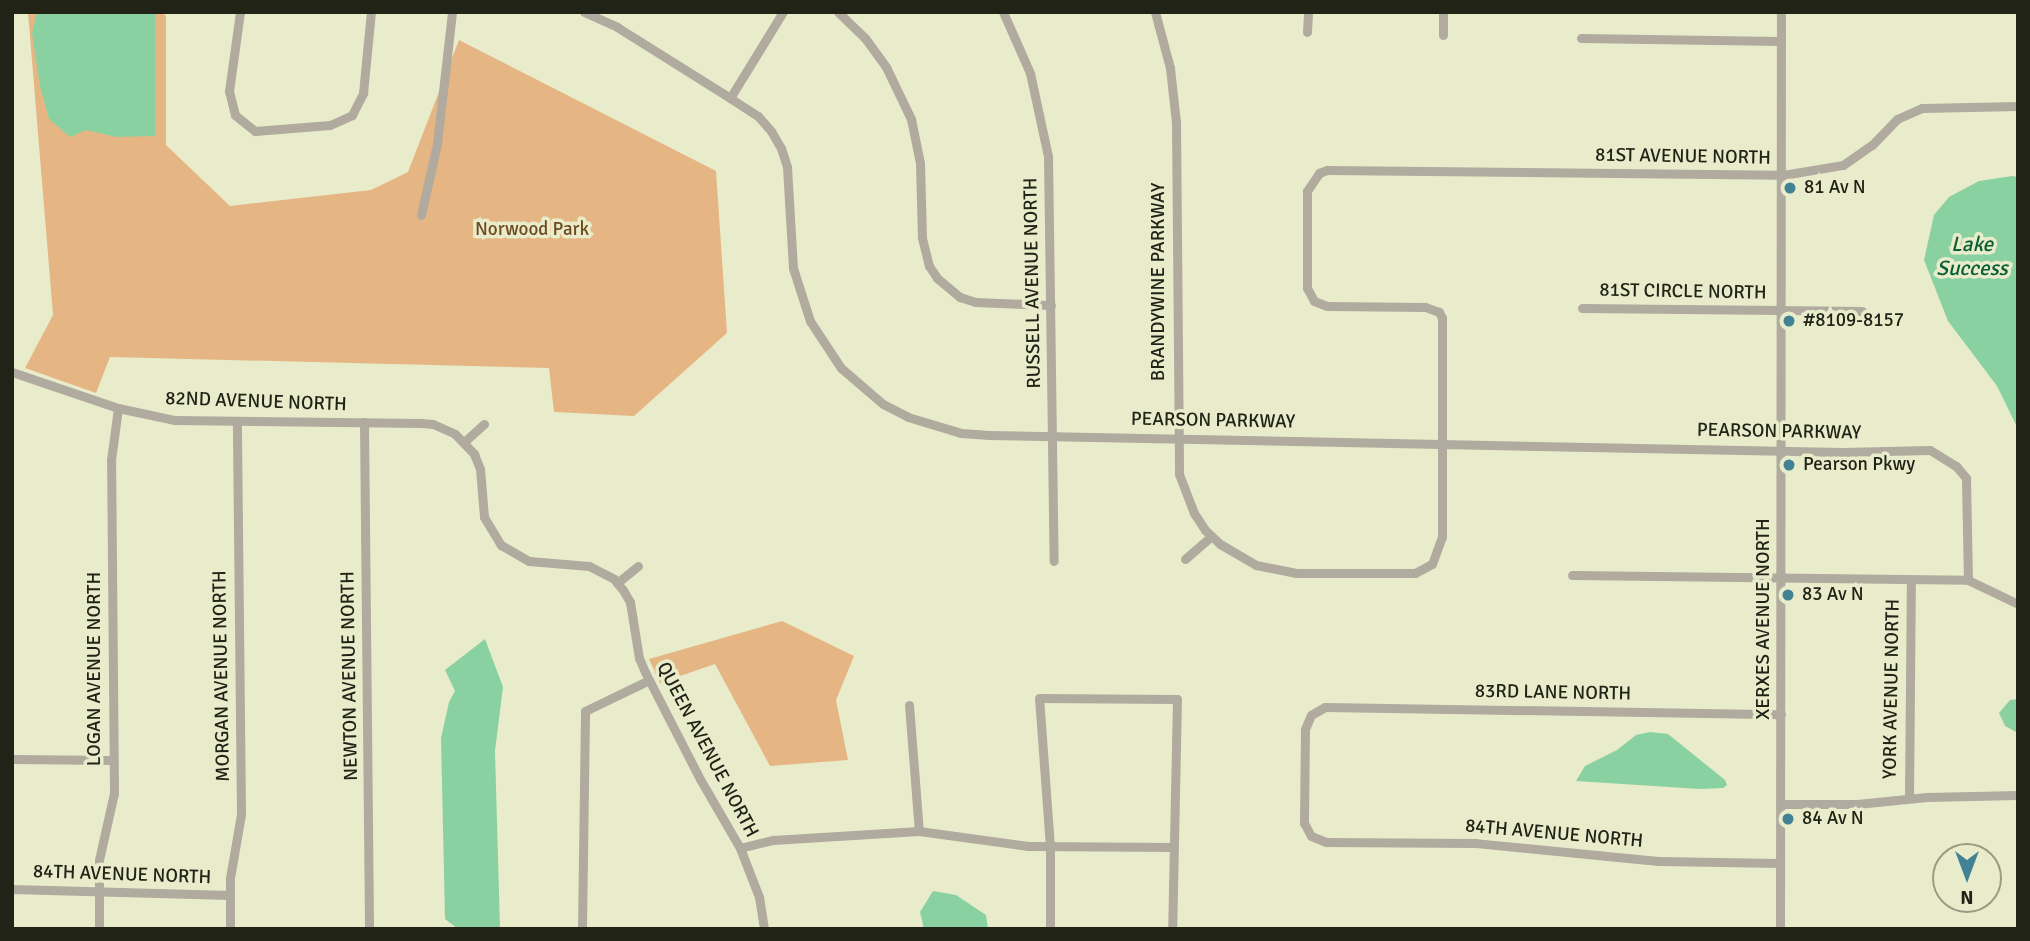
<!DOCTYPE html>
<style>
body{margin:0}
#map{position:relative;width:2030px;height:941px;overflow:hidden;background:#e9eccb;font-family:Signika,sans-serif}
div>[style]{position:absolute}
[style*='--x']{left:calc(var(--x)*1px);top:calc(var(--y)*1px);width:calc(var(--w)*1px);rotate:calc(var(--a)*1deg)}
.green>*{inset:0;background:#e5b683}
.water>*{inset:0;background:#8ad1a1}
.minor>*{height:9px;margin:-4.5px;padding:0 4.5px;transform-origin:4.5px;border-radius:4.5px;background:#b0ab9e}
.dots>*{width:19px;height:19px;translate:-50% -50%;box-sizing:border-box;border:4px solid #e9eccb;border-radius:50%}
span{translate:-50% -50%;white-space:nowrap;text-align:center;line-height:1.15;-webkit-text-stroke:7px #e9eccb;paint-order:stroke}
.street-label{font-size:19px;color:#222317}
.poi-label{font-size:19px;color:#222317}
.left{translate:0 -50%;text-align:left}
.park-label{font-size:19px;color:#6e491d}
.water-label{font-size:21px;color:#095f34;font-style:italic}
.frame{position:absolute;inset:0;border:14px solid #222317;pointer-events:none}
.north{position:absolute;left:1932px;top:843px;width:70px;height:70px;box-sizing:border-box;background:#e9eccb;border:2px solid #999c83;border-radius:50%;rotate:180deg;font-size:19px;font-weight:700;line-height:28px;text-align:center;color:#222317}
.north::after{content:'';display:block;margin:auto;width:24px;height:32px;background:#418295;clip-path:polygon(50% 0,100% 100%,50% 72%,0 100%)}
</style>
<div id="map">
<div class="green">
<i style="clip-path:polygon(28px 12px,162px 12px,166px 16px,166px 145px,230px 206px,371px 190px,408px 172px,459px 40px,716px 171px,727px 333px,634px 416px,554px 412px,549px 368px,110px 357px,96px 393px,25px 368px,53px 315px)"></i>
<i style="clip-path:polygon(782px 621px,854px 656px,836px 700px,848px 760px,770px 766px,715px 664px,660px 683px,649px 659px)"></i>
</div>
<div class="water">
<i style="clip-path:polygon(37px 12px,155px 12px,155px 136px,116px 137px,86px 130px,70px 137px,49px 119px,40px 86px,32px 33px)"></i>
<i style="clip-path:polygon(2012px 176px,2018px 177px,2018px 429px,1997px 386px,1948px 321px,1924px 260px,1934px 215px,1949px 197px,1979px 181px)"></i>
<i style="clip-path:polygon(485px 639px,503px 687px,495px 751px,500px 928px,458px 929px,445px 919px,441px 738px,449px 702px,455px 691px,445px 670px)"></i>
<i style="clip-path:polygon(2018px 699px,2018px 733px,2005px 726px,1999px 713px,2010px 700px)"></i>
<i style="clip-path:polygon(1650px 732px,1668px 734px,1725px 780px,1727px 785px,1723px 788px,1700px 789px,1576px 781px,1585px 766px,1617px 750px,1636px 735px)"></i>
<i style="clip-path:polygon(933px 891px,956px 895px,986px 915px,988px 929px,924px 929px,920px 912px)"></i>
</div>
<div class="minor">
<i style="--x:240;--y:12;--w:80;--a:97.9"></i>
<i style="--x:229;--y:91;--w:25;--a:76"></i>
<i style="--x:235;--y:115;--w:26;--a:39"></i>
<i style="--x:255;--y:131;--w:75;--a:-4.6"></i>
<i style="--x:330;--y:125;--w:24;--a:-24"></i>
<i style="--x:352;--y:115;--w:25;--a:-63"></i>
<i style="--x:363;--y:93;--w:81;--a:-84.4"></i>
<i style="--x:584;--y:12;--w:36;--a:24"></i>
<i style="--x:617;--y:27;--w:133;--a:32.1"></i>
<i style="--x:730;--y:98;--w:33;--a:33"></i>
<i style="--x:758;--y:116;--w:20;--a:49"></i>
<i style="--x:771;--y:131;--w:20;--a:60"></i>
<i style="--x:781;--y:148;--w:20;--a:72"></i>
<i style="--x:787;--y:167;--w:101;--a:86.6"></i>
<i style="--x:793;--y:268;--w:56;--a:72.2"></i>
<i style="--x:810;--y:321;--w:56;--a:56.6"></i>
<i style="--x:841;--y:368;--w:55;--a:40.6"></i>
<i style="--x:883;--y:404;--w:28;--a:27"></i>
<i style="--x:908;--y:417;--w:55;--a:16.8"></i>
<i style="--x:961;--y:433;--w:28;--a:4"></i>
<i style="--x:989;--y:435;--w:853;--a:1.14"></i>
<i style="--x:1842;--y:452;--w:88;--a:-1.3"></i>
<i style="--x:1930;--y:450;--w:31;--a:32"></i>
<i style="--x:1956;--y:466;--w:16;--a:50"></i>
<i style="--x:1966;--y:478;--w:102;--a:88.9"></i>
<i style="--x:838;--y:12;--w:37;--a:44"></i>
<i style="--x:865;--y:38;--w:36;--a:54"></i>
<i style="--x:886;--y:67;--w:58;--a:64.3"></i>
<i style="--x:911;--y:119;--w:45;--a:78.4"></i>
<i style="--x:920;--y:163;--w:75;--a:88.5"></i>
<i style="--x:922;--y:238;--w:29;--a:76"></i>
<i style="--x:929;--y:266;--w:14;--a:56"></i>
<i style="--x:937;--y:278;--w:30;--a:40"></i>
<i style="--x:960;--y:297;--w:16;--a:18"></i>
<i style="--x:975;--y:302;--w:76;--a:2.3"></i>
<i style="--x:1003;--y:12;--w:67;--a:66.1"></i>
<i style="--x:1030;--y:73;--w:85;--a:77.8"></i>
<i style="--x:1048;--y:156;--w:405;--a:89.2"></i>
<i style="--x:1155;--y:12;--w:58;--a:75"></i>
<i style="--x:1170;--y:68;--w:54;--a:83.7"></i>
<i style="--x:1176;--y:122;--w:352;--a:89.5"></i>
<i style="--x:1179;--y:474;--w:42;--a:69"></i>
<i style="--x:1194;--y:513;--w:20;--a:57"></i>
<i style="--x:1205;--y:530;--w:21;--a:43"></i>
<i style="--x:1220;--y:544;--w:42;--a:30.3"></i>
<i style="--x:1256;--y:565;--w:41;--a:11.3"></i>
<i style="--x:1296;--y:573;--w:119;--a:0"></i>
<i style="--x:1415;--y:573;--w:19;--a:-28"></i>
<i style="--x:1432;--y:564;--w:29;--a:-70"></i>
<i style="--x:1442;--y:537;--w:219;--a:-90"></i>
<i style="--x:1442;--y:318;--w:7;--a:-117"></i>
<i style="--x:1439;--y:312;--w:15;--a:-160"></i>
<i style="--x:1425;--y:307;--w:98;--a:-179.4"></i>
<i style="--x:1327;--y:306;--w:14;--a:-159"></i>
<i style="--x:1314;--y:301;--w:15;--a:-118"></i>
<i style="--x:1307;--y:288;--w:97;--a:-90"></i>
<i style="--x:1307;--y:191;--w:22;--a:-56"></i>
<i style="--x:1319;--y:173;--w:9;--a:-21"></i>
<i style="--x:1327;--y:170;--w:456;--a:0.6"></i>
<i style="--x:1783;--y:175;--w:61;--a:-9.5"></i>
<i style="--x:1843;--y:165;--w:35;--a:-35"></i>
<i style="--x:1872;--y:145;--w:36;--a:-46"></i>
<i style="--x:1897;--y:119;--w:27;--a:-24"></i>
<i style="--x:1922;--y:108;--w:96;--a:-1.2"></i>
<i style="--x:1307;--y:32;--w:20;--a:-87"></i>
<i style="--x:1443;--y:35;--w:23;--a:-90"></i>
<i style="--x:1581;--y:38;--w:200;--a:0.9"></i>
<i style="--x:730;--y:98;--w:101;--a:-58.4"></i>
<i style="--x:421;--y:215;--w:73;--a:-77.3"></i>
<i style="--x:437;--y:144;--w:133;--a:-83.5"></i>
<i style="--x:1582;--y:308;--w:280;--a:0.6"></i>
<i style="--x:12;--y:372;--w:112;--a:18.8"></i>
<i style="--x:118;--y:408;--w:57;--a:12.1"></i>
<i style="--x:174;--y:420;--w:247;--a:0.7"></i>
<i style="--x:421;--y:423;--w:12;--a:5"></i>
<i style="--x:433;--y:424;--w:24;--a:24"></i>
<i style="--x:455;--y:434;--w:28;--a:46"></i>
<i style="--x:474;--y:454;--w:16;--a:68"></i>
<i style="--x:480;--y:469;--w:48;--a:85.2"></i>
<i style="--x:484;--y:517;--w:33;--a:59"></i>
<i style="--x:501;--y:545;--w:32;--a:30"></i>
<i style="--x:529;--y:561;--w:60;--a:4.8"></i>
<i style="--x:589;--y:566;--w:28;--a:27"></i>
<i style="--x:614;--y:579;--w:14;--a:51"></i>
<i style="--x:623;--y:590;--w:14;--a:60"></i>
<i style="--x:630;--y:602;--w:57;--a:80.9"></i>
<i style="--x:639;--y:658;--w:15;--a:67"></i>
<i style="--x:645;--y:672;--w:120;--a:62.8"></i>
<i style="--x:700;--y:779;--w:80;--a:59.9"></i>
<i style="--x:740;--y:848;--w:53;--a:68.8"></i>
<i style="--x:759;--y:897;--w:32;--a:81"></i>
<i style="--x:364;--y:422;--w:507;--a:89.43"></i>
<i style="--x:464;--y:442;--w:27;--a:-42"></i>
<i style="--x:1185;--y:559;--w:35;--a:-41"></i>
<i style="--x:1572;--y:575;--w:396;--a:0.7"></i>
<i style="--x:1968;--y:580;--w:55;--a:25.6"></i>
<i style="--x:617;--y:583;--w:27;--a:-39"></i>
<i style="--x:909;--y:705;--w:126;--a:85.5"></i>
<i style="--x:12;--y:759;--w:101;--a:0.6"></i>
<i style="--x:1909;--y:798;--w:219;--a:-89.5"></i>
<i style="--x:1780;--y:804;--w:77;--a:0"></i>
<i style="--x:1857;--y:804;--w:70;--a:-5.7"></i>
<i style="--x:1927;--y:797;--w:91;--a:-1.3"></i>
<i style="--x:740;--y:848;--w:34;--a:-14"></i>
<i style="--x:773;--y:840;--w:146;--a:-3.5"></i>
<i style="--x:919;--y:831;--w:110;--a:7.8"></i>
<i style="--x:1028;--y:846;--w:146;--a:0.4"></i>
<i style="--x:1780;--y:863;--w:122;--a:-179.1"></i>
<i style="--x:1658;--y:861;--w:183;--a:-174.4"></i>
<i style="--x:1476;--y:843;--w:150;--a:-179.6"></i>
<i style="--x:1326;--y:842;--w:16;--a:-158"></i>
<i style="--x:1311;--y:836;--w:15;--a:-118"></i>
<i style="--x:1304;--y:823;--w:94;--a:-89.4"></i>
<i style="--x:1305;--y:729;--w:15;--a:-67"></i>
<i style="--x:1311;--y:715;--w:16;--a:-30"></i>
<i style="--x:1325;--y:707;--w:456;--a:0.9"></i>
<i style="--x:12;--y:889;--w:218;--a:1.6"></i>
<i style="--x:99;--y:929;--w:69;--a:-90"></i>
<i style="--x:99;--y:860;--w:69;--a:-77.4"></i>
<i style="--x:114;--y:793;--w:333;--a:-90.5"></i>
<i style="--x:111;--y:460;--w:52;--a:-82.3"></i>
<i style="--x:230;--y:929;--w:51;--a:-90"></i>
<i style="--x:230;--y:878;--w:65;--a:-80.2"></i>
<i style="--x:241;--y:814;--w:393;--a:-90.6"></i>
<i style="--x:582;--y:929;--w:218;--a:-89.2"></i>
<i style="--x:585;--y:711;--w:71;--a:-25.8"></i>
<i style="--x:1050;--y:929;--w:82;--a:-90"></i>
<i style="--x:1050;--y:847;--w:149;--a:-94.2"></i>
<i style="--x:1039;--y:698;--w:138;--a:0.4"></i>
<i style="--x:1177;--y:699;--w:230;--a:91.2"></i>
<i style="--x:1780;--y:929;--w:917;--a:-89.94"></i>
</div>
<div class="dots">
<i style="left:1790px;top:188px;background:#418295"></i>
<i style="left:1789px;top:321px;background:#418295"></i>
<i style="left:1789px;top:465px;background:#418295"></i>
<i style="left:1788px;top:595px;background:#418295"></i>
<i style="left:1788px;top:819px;background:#418295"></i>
</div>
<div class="street-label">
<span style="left:1683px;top:157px;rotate:1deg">81ST AVENUE NORTH</span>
<span style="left:1159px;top:282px;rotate:-90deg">BRANDYWINE PARKWAY</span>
<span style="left:1033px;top:283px;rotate:-91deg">RUSSELL AVENUE NORTH</span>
<span style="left:1683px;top:292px;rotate:1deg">81ST CIRCLE NORTH</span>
<span style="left:256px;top:402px;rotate:2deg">82ND AVENUE NORTH</span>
<span style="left:1213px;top:421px;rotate:1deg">PEARSON PARKWAY</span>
<span style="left:1779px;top:432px;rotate:1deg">PEARSON PARKWAY</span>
<span style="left:1764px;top:619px;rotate:-90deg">XERXES AVENUE NORTH</span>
<span style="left:95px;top:669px;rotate:-90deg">LOGAN AVENUE NORTH</span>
<span style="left:222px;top:676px;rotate:-91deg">MORGAN AVENUE NORTH</span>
<span style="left:350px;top:676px;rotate:-91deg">NEWTON AVENUE NORTH</span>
<span style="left:1892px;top:689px;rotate:-89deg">YORK AVENUE NORTH</span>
<span style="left:1553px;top:693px;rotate:1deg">83RD LANE NORTH</span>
<span style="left:707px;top:750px;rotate:62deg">QUEEN AVENUE NORTH</span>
<span style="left:1554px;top:834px;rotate:5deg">84TH AVENUE NORTH</span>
<span style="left:122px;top:875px;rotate:2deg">84TH AVENUE NORTH</span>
</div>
<div class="poi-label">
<span class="left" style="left:1804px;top:188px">81 Av N</span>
<span class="left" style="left:1803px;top:321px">#8109-8157</span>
<span class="left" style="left:1803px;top:465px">Pearson Pkwy</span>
<span class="left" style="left:1802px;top:595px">83 Av N</span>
<span class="left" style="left:1802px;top:819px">84 Av N</span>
</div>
<div class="park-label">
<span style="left:532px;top:230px">Norwood Park</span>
</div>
<div class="water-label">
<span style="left:1972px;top:256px">Lake<br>Success</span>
</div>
<div class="frame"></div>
<div class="north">N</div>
</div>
